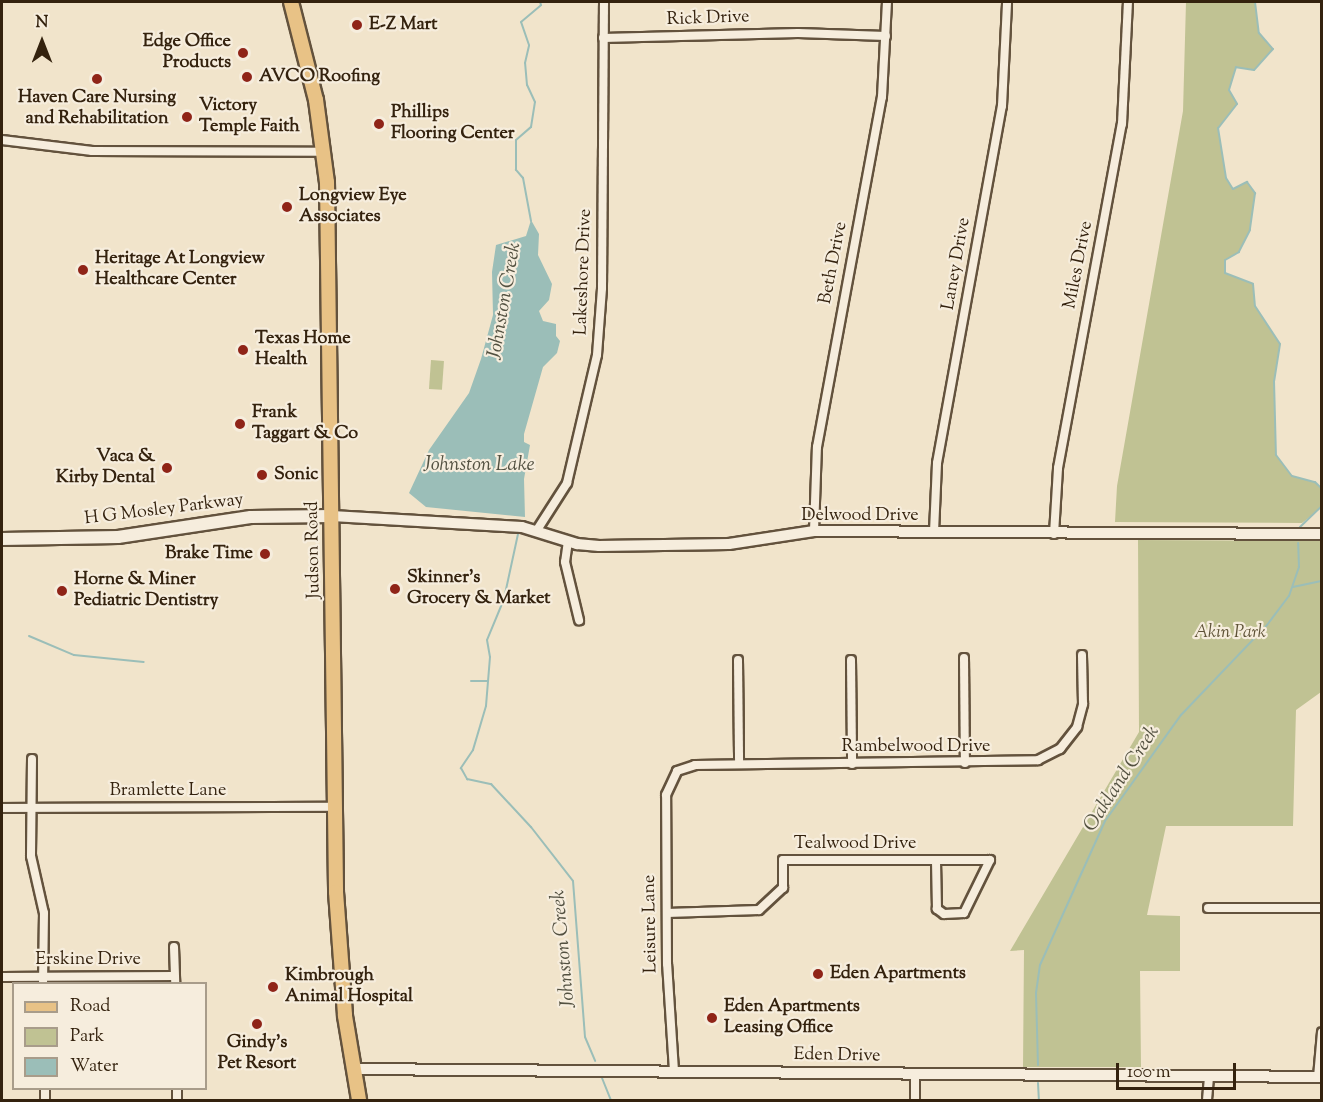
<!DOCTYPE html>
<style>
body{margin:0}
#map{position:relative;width:1323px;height:1102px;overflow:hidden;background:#f1e4cb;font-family:"Sorts Mill Goudy",serif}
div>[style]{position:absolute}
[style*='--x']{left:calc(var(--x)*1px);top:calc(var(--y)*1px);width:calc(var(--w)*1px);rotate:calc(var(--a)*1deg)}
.green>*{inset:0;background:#c0c293;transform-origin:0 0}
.water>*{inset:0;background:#9bbeb8}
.stream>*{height:2px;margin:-1px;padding:0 1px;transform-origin:1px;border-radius:1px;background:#9bbeb8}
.roads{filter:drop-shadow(2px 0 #63523d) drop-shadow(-2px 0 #63523d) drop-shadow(0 2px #63523d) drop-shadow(0 -2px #63523d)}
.minor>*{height:8px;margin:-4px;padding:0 4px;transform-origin:4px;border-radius:4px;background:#f6eddd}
.tertiary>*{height:10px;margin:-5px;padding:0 5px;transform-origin:5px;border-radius:5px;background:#f6eddd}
.secondary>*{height:12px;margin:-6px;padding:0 6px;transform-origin:6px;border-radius:6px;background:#f6eddd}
.primary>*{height:14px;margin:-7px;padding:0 7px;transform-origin:7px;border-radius:7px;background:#e8c286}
.dots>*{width:16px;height:16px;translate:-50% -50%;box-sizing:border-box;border:3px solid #f6eddd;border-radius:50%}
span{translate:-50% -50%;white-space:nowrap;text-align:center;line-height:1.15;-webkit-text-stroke:4.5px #f6eddd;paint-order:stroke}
.street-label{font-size:18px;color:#34220e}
.poi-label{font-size:18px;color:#34220e;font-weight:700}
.left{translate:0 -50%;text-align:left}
.right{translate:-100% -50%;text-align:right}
.park-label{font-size:18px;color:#5e5236;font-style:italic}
.water-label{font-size:20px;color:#535141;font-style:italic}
.frame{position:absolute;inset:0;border:3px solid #34220e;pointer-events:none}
.legend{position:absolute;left:12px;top:982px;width:195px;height:108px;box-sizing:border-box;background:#f6eddd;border:2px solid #a89c8a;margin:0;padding:8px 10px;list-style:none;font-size:18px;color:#34220e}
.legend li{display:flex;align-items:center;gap:12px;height:30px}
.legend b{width:30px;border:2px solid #a89c8a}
.north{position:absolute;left:12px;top:12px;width:60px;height:60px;-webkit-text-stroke:4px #f6eddd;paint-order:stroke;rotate:0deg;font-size:16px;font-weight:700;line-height:24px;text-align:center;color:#34220e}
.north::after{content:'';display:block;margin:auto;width:21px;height:27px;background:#34220e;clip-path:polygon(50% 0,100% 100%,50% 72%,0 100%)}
.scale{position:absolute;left:1116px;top:1063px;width:120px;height:27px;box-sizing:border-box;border:3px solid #34220e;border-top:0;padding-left:8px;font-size:18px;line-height:21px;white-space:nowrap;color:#34220e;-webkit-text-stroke:4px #f6eddd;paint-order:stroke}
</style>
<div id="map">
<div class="green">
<i style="clip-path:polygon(1186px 2px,1255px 2px,1259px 33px,1273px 49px,1254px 70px,1236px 67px,1229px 90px,1237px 104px,1218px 128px,1226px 178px,1233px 189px,1247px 182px,1255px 193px,1250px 230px,1239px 252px,1225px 260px,1225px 273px,1253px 284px,1255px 306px,1280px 344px,1274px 381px,1276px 455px,1292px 476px,1315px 482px,1321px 489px,1321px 508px,1302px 523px,1115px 522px,1117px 486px,1183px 111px)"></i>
<i style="left:431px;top:360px;width:13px;height:29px;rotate:4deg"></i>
<i style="clip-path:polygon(1138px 540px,1321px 541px,1321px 692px,1296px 710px,1293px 826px,1166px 826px,1147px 915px,1180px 916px,1180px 971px,1140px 971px,1141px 1067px,1023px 1067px,1024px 950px,1010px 951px,1139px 732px)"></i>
</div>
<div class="water">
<i style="clip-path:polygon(531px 220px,539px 234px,538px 255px,552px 284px,549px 300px,539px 311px,543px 321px,556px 324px,556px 336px,560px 341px,557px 353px,543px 367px,524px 434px,524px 442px,530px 445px,524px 479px,525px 517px,426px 507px,409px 493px,429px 450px,469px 393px,481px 359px,493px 315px,492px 272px,496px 245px,526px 236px)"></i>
</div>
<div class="stream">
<i style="--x:1255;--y:2;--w:31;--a:83"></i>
<i style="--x:1259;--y:33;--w:21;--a:49"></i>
<i style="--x:1273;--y:49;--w:28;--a:132"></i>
<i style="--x:1254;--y:70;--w:18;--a:-171"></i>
<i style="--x:1236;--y:67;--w:24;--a:107"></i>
<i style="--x:1229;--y:90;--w:16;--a:60"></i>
<i style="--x:1237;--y:104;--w:31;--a:128"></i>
<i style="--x:1218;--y:128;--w:51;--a:80.9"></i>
<i style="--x:1226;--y:178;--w:13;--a:58"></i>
<i style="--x:1233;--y:189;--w:16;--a:-27"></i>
<i style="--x:1247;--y:182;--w:14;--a:54"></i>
<i style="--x:1255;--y:193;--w:37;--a:98"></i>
<i style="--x:1250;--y:230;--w:25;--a:117"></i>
<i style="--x:1239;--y:252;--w:16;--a:150"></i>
<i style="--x:1225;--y:260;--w:13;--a:90"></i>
<i style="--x:1225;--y:273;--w:30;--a:21"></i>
<i style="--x:1253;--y:284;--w:22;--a:85"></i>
<i style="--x:1255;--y:306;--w:45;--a:56.7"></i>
<i style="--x:1280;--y:344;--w:37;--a:99"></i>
<i style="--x:1274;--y:381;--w:74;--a:88.5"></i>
<i style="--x:1276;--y:455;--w:26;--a:53"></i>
<i style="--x:1292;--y:476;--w:24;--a:15"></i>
<i style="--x:1315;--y:482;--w:10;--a:45"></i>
<i style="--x:531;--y:221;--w:44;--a:-100.5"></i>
<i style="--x:523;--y:178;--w:11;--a:-131"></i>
<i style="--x:516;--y:170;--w:30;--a:-90"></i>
<i style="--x:516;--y:140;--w:20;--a:-41"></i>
<i style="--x:531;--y:127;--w:25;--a:-81"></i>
<i style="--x:535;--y:102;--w:19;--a:-115"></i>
<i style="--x:527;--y:85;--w:22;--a:-95"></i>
<i style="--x:525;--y:63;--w:18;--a:-77"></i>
<i style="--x:529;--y:45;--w:24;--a:-109"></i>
<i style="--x:521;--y:22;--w:26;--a:-40"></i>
<i style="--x:541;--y:5;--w:3;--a:-108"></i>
<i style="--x:1300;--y:527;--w:30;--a:-44"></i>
<i style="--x:518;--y:534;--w:66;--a:102.2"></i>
<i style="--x:504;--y:599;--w:44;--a:112.5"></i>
<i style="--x:487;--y:640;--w:17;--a:80"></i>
<i style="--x:490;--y:657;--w:49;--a:94.7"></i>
<i style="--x:486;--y:706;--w:46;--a:106.5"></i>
<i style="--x:473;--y:750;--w:22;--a:124"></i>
<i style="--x:461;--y:768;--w:13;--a:61"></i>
<i style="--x:467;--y:779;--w:25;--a:12"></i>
<i style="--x:491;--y:784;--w:59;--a:47.1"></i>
<i style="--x:531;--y:827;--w:68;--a:52.1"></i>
<i style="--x:573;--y:881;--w:156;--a:85.6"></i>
<i style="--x:585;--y:1037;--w:26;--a:67"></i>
<i style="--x:1293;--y:587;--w:30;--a:-12"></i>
<i style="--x:29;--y:636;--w:49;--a:22.9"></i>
<i style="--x:74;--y:655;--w:70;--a:5.7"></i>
<i style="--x:471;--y:681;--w:17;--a:0"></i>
<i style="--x:1038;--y:1065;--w:72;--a:-91.6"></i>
<i style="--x:1036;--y:993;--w:28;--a:-82"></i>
<i style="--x:1040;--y:965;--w:158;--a:-65.7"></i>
<i style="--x:1105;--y:821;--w:130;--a:-54.4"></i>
<i style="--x:1181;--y:715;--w:124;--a:-46.3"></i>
<i style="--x:1267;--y:625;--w:36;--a:-53"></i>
<i style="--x:1289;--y:596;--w:31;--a:-71"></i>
<i style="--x:1299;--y:567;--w:24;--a:-92"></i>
<i style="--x:602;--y:1078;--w:24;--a:68"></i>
<i style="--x:1038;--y:1083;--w:17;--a:87"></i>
</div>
<div class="roads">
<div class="minor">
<i style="--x:603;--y:38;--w:195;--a:-1.5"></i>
<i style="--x:798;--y:33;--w:88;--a:2"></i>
<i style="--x:2;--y:140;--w:91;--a:7"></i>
<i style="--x:92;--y:151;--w:232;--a:0.2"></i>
<i style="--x:537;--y:530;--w:56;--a:-57.4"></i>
<i style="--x:567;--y:483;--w:131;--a:-76.8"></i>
<i style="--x:597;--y:355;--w:67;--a:-85.7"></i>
<i style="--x:602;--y:288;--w:286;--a:-89.6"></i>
<i style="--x:814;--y:531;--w:84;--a:-88"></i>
<i style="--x:817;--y:447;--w:356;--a:-79.5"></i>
<i style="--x:882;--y:97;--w:95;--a:-87"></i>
<i style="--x:934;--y:532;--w:69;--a:-87.5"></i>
<i style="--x:937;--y:463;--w:363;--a:-79.7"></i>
<i style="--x:1002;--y:106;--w:104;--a:-87.2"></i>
<i style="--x:1054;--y:534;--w:66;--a:-86.5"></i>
<i style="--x:1058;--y:468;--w:350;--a:-79.5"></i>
<i style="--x:1122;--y:124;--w:122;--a:-87.2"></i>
<i style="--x:568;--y:541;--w:21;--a:98"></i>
<i style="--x:565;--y:562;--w:60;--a:76.4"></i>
<i style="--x:964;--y:658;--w:105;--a:89.5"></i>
<i style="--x:738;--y:660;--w:104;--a:89.4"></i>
<i style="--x:851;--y:660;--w:104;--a:89.4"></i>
<i style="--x:32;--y:759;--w:97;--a:90.6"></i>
<i style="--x:31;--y:856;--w:58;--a:77.2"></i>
<i style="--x:44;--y:913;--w:71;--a:90.8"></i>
<i style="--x:2;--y:808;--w:332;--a:-0.2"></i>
<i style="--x:936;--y:860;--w:54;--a:0"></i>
<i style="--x:990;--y:860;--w:59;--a:116.1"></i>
<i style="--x:964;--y:913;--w:20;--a:177"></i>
<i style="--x:944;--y:914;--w:9;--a:-144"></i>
<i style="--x:937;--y:909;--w:49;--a:-91.2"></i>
<i style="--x:1208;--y:908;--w:114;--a:0"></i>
<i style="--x:667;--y:913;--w:92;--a:-1.9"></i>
<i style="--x:759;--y:910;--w:33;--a:-43"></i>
<i style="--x:783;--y:888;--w:28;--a:-90"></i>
<i style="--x:783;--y:860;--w:153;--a:0"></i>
<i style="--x:174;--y:947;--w:37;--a:88"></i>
<i style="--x:2;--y:977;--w:172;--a:-0.3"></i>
<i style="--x:674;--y:1071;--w:107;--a:-93.7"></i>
<i style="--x:667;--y:964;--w:169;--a:-90.3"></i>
<i style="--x:666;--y:795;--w:26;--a:-65"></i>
<i style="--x:677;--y:771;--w:19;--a:-18"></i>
<i style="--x:695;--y:765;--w:343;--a:-0.8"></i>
<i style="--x:1038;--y:760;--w:25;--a:-27"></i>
<i style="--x:1060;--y:749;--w:28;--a:-52"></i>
<i style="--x:1077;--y:727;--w:24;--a:-75"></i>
<i style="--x:1083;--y:704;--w:49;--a:-91.2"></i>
<i style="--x:1318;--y:1077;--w:45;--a:-84.9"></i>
<i style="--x:45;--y:1088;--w:12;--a:90"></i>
<i style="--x:177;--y:1088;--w:12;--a:90"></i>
<i style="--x:915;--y:1100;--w:27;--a:-90"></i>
<i style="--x:1207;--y:1100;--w:24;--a:-85"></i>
</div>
<div class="tertiary">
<i style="--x:332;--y:516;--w:190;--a:3.3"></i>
<i style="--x:522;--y:527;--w:58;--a:17.2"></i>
<i style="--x:577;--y:544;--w:22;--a:5"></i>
<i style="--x:599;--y:546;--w:130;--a:-0.9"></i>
<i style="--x:729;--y:544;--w:86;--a:-8.7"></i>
<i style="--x:814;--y:531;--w:508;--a:0.34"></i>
<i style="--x:353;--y:1069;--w:969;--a:0.47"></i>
</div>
<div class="secondary">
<i style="--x:2;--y:539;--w:116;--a:-1"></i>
<i style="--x:118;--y:537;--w:134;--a:-8.6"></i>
<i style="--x:251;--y:517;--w:81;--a:-0.7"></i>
</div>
<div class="primary">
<i style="--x:291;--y:2;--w:101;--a:75.7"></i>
<i style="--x:316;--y:100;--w:83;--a:82.4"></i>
<i style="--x:327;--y:182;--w:710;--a:89.27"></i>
<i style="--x:336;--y:892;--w:124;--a:85.8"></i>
<i style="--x:345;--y:1016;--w:85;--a:80.5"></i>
</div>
</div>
<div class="dots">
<i style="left:357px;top:25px;background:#8f2418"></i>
<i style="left:243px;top:53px;background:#8f2418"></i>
<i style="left:247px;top:77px;background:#8f2418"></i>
<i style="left:97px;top:79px;background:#8f2418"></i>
<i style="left:187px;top:117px;background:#8f2418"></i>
<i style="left:379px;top:124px;background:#8f2418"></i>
<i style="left:287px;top:207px;background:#8f2418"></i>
<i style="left:83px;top:270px;background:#8f2418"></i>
<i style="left:243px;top:350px;background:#8f2418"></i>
<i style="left:240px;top:424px;background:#8f2418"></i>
<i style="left:167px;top:468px;background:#8f2418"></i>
<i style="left:262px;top:475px;background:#8f2418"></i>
<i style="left:265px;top:554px;background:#8f2418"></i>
<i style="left:395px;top:589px;background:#8f2418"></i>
<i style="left:62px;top:591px;background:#8f2418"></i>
<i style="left:818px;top:974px;background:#8f2418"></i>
<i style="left:273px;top:987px;background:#8f2418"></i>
<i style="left:712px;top:1018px;background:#8f2418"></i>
<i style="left:257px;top:1024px;background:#8f2418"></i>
</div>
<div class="street-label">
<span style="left:708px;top:19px;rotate:-2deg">Rick Drive</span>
<span style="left:834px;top:263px;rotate:-79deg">Beth Drive</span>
<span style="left:957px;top:264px;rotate:-80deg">Laney Drive</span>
<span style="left:1079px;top:265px;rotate:-79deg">Miles Drive</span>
<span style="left:584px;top:272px;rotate:-88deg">Lakeshore Drive</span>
<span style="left:164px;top:510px;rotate:-7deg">H G Mosley Parkway</span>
<span style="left:860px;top:516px">Delwood Drive</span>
<span style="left:314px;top:550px;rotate:-91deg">Judson Road</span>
<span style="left:916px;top:747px">Rambelwood Drive</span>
<span style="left:168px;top:791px">Bramlette Lane</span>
<span style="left:855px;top:844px">Tealwood Drive</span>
<span style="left:651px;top:924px;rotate:-91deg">Leisure Lane</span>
<span style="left:88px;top:960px">Erskine Drive</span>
<span style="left:837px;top:1056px;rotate:1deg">Eden Drive</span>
</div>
<div class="poi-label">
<span class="left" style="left:369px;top:25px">E-Z Mart</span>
<span class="right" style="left:231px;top:53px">Edge Office<br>Products</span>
<span class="left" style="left:259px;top:77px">AVCO Roofing</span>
<span style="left:97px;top:109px">Haven Care Nursing<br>and Rehabilitation</span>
<span class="left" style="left:199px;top:117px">Victory<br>Temple Faith</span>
<span class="left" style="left:391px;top:124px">Phillips<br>Flooring Center</span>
<span class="left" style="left:299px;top:207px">Longview Eye<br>Associates</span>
<span class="left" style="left:95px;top:270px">Heritage At Longview<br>Healthcare Center</span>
<span class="left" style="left:255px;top:350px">Texas Home<br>Health</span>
<span class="left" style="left:252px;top:424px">Frank<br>Taggart &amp; Co</span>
<span class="right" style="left:155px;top:468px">Vaca &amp;<br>Kirby Dental</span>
<span class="left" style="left:274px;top:475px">Sonic</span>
<span class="right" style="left:253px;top:554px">Brake Time</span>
<span class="left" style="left:407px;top:589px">Skinner's<br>Grocery &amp; Market</span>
<span class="left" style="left:74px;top:591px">Horne &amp; Miner<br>Pediatric Dentistry</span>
<span class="left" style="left:830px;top:974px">Eden Apartments</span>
<span class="left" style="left:285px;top:987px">Kimbrough<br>Animal Hospital</span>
<span class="left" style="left:724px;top:1018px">Eden Apartments<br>Leasing Office</span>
<span style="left:257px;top:1054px">Gindy's<br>Pet Resort</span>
</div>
<div class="park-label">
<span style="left:1230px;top:633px">Akin Park</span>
</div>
<div class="water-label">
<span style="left:505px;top:301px;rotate:-80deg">Johnston Creek</span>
<span style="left:479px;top:465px">Johnston Lake</span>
<span style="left:1122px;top:779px;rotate:-57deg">Oakland Creek</span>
<span style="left:564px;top:949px;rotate:-95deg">Johnston Creek</span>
</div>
<div class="frame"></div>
<ul class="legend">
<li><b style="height:8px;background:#e8c286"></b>Road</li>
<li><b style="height:16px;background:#c0c293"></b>Park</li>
<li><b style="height:16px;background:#9bbeb8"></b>Water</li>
</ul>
<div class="north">N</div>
<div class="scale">100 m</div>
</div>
